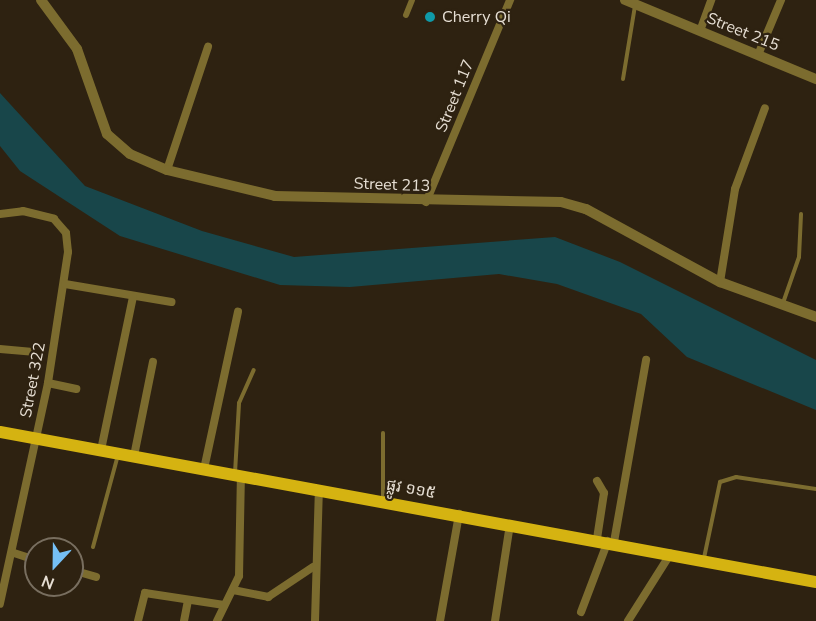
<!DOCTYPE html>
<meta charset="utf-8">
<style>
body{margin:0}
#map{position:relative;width:816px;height:621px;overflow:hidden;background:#2e2211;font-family:"Nunito Sans","Noto Sans Khmer",sans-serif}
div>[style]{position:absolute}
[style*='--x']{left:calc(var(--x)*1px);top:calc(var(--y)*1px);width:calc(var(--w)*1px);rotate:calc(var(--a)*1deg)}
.water>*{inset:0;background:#18464a}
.service>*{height:4px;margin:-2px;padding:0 2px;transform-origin:2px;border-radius:2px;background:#7c6c2f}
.pedestrian>*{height:6px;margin:-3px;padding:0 3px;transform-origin:3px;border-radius:3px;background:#7c6c2f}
.minor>*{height:8px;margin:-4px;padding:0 4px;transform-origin:4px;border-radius:4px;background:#7c6c2f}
.tertiary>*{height:10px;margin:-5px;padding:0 5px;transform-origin:5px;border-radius:5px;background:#7c6c2f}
.primary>*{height:12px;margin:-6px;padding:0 6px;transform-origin:6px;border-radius:6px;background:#d5b311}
.dots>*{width:16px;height:16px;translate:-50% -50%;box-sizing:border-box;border:3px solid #2e2211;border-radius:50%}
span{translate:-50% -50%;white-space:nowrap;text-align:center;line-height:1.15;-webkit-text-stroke:4.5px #2e2211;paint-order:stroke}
.poi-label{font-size:16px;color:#e7dfd4}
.left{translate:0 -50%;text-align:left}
.street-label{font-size:16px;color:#e7dfd4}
.north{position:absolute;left:24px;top:537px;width:60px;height:60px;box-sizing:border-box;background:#2e2211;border:2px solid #786e5f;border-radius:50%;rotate:202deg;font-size:16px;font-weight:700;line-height:24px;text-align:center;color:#e7dfd4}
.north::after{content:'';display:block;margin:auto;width:21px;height:27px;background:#75c0f6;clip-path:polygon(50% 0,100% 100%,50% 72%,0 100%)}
</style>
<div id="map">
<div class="water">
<i style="clip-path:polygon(0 93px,85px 186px,202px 231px,294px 257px,555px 237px,620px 262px,816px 360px,816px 410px,687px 357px,641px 314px,557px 284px,499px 274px,350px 287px,280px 285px,120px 236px,20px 171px,0 146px)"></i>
</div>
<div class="service">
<i style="--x:623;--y:79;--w:74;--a:-80.7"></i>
<i style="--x:783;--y:303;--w:49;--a:-70.8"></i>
<i style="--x:799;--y:257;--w:43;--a:-87.3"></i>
<i style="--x:383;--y:433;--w:67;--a:90"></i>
<i style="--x:235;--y:473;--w:70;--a:-86.7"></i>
<i style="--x:239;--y:403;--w:36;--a:-66"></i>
<i style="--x:93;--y:547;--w:95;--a:-74.8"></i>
<i style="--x:704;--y:558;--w:78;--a:-78.1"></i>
<i style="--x:720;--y:482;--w:17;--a:-17"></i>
<i style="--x:736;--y:477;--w:81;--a:8.5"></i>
</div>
<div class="pedestrian">
<i style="--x:406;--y:15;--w:16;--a:-68"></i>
</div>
<div class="minor">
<i style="--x:700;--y:31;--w:33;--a:-70"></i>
<i style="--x:758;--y:55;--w:60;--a:-67.3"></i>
<i style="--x:167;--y:170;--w:130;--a:-71.6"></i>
<i style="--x:426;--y:202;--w:219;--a:-67.4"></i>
<i style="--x:0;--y:214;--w:23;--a:-7"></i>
<i style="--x:23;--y:211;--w:32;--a:14"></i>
<i style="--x:54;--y:219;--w:18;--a:49"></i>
<i style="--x:66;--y:233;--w:19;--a:84"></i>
<i style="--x:68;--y:252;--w:133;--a:98.7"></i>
<i style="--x:48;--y:383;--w:226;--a:102.3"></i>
<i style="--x:720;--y:282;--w:94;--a:-80.8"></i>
<i style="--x:735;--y:189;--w:86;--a:-69.7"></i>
<i style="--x:65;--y:284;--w:108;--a:9.6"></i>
<i style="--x:0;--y:349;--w:33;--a:5"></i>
<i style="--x:48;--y:383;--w:29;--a:12"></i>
<i style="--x:101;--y:450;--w:156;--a:-78.2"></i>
<i style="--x:134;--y:456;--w:96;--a:-78.6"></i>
<i style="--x:204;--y:469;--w:161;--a:-77.8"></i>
<i style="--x:597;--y:481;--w:14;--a:60"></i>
<i style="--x:604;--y:493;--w:47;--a:98.7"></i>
<i style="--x:614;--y:542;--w:185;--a:-80"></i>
<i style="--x:14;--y:553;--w:23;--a:18"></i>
<i style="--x:72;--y:570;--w:25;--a:16"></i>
<i style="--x:233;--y:590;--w:36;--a:11"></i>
<i style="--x:268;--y:597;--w:54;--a:-33.7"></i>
<i style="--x:581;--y:612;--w:76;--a:-69.2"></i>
<i style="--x:138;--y:621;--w:29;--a:-76"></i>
<i style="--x:145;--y:593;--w:80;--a:8.6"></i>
<i style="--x:184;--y:621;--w:21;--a:-79"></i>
<i style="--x:217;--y:621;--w:50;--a:-63.9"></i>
<i style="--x:239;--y:576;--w:101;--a:-88.9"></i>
<i style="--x:315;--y:621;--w:132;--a:-88.3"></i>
<i style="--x:440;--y:621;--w:109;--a:-79.9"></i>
<i style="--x:495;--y:621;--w:98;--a:-81.2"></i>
<i style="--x:628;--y:621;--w:80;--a:-57.7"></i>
</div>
<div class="tertiary">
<i style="--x:41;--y:0;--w:61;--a:53.7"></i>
<i style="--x:77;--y:49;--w:90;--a:70.6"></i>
<i style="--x:107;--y:134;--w:30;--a:41"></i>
<i style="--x:130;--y:154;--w:40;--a:23.4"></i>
<i style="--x:167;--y:170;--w:111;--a:13.5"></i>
<i style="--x:275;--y:196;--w:286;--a:1.2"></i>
<i style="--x:561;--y:202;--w:26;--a:16"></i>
<i style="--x:586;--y:209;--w:153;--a:28.6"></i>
<i style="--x:720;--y:282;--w:102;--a:20"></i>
<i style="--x:625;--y:0;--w:207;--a:22.5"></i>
</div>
<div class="primary">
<i style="--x:0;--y:432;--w:830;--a:10.42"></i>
</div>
<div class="dots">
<i style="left:430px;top:17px;background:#0f9aa8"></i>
</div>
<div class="poi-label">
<span class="left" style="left:442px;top:17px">Cherry Qi</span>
</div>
<div class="street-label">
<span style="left:743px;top:32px;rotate:22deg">Street 215</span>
<span style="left:455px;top:96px;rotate:-68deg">Street 117</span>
<span style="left:392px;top:185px;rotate:2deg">Street 213</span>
<span style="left:33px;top:380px;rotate:-79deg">Street 322</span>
<span style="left:411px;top:489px;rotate:10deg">ផ្លូវ ១១៥</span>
</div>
<div class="north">N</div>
</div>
